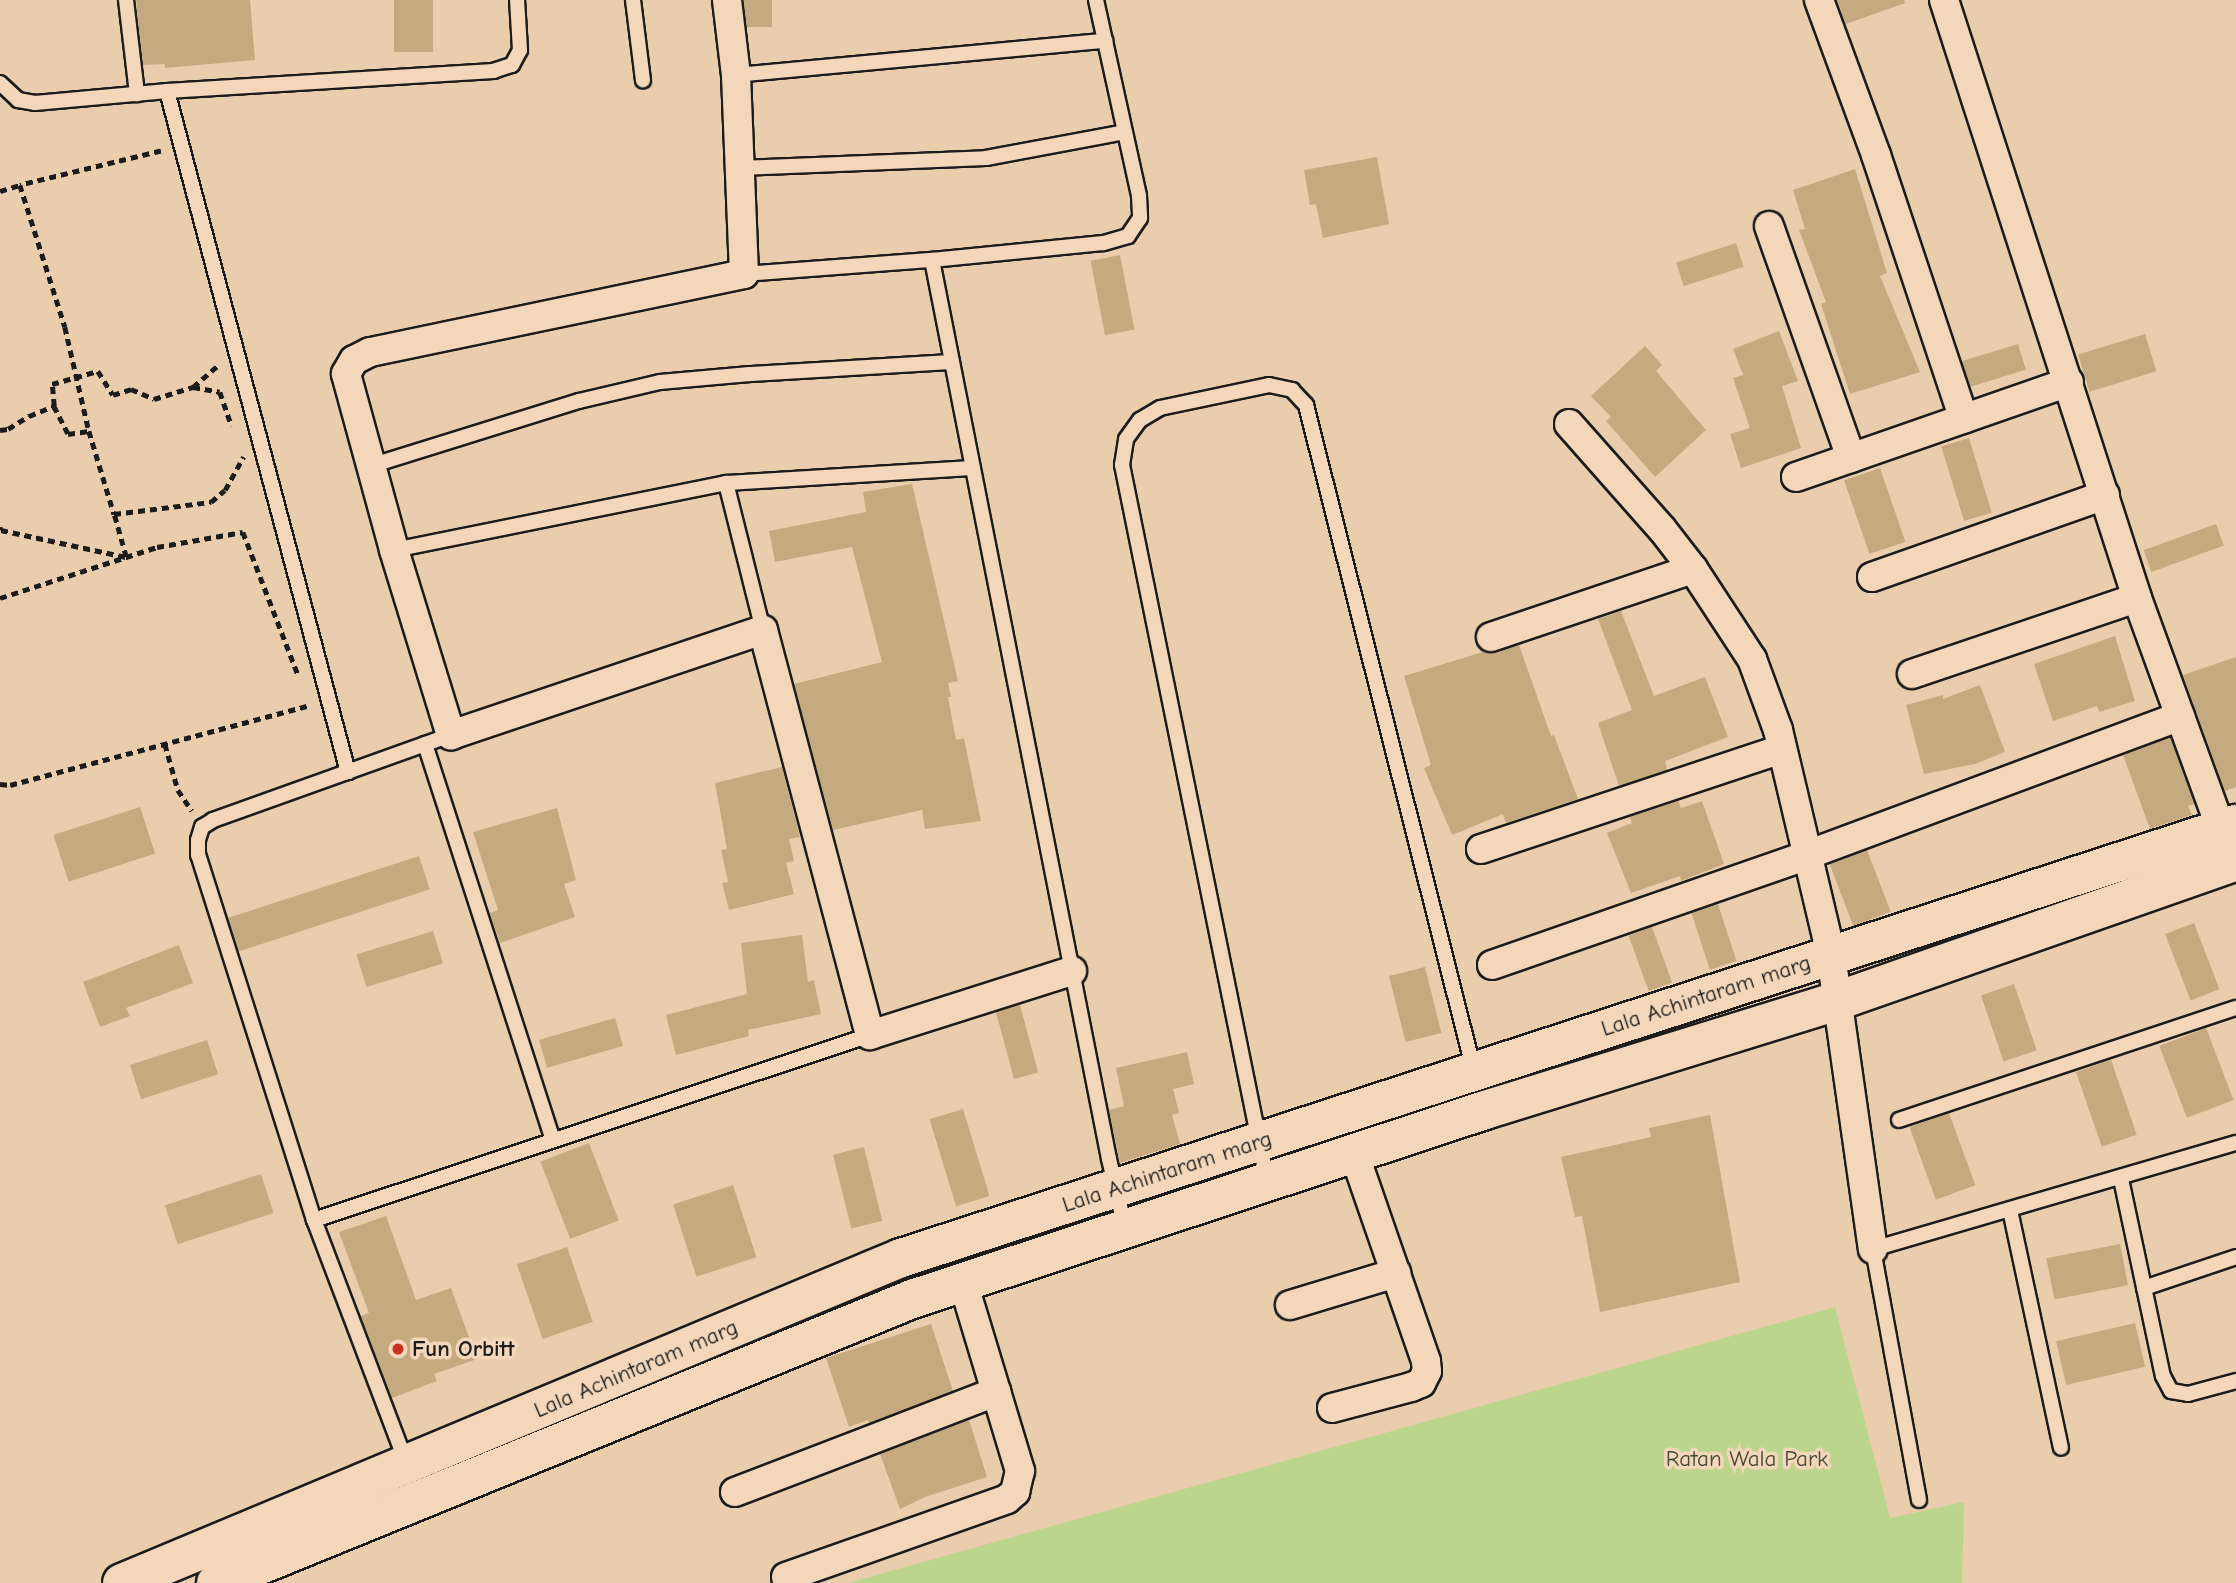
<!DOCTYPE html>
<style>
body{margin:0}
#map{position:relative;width:2236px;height:1583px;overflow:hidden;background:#eacdac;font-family:"Comic Neue",sans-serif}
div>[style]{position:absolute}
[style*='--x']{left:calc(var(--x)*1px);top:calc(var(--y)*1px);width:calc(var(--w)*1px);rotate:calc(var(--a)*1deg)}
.green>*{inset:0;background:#bcd58c}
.building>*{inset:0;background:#c5aa7f;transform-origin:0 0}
.path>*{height:4.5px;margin-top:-2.25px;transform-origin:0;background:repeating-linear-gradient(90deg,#1c1c1c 0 7px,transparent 0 12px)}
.roads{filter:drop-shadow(2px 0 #1c1c1c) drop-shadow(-2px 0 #1c1c1c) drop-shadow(0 2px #1c1c1c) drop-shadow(0 -2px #1c1c1c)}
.lane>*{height:14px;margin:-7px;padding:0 7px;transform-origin:7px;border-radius:7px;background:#f4d7bb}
.street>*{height:28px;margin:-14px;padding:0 14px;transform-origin:14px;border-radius:14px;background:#f4d7bb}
.secondary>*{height:38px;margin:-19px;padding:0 19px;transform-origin:19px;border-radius:19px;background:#f4d7bb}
.dots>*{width:19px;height:19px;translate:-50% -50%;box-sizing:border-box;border:4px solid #f4d7bb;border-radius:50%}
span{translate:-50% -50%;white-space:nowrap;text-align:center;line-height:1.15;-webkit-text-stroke:7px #f4d7bb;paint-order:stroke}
.street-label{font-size:23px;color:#1c1c1c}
.poi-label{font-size:23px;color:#1c1c1c;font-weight:700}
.left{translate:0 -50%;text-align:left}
.park-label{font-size:23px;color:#444a38}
</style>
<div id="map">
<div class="green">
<i style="clip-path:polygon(1835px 1307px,1890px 1518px,1964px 1502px,1962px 1583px,848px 1583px)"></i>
</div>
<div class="building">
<i style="clip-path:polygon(136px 0,250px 0,255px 60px,165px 68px,165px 64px,143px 65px)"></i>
<i style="left:394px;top:0;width:39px;height:52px"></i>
<i style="left:744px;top:0;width:28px;height:27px"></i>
<i style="clip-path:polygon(1837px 0,1904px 0,1905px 3px,1846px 24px)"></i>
<i style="clip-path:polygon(1377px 157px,1389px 224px,1323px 238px,1316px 204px,1310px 205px,1304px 170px)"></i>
<i style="clip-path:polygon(1855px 169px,1887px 273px,1880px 276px,1920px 372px,1850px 394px,1821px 304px,1826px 302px,1799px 230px,1805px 229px,1793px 190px)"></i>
<i style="left:1736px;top:243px;width:25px;height:63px;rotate:72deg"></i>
<i style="left:1120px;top:255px;width:76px;height:30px;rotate:79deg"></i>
<i style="clip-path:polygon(1779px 331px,1798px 381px,1782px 386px,1801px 448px,1741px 468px,1730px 434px,1750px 428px,1733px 378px,1743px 375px,1733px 349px)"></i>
<i style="left:2145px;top:334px;width:39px;height:70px;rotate:73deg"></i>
<i style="left:2018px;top:344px;width:27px;height:59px;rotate:73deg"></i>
<i style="clip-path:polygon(1645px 346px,1662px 365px,1656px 371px,1706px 430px,1655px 477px,1606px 421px,1611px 417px,1591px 396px)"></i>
<i style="left:1969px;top:438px;width:78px;height:29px;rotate:73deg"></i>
<i style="left:1880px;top:468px;width:78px;height:38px;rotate:71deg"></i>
<i style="clip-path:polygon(912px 484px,958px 681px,948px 683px,951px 697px,948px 697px,956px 740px,964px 738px,981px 821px,925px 829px,922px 810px,833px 830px,794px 684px,882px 662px,852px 547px,775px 562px,769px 531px,866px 512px,863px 492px)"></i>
<i style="left:2216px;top:524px;width:23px;height:77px;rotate:70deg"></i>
<i style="clip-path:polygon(1621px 611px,1654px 696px,1705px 677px,1728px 737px,1665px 761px,1667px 770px,1619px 786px,1598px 723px,1632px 710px,1598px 619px)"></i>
<i style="clip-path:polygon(2115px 636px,2135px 701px,2099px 712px,2097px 706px,2053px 721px,2034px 664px)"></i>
<i style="clip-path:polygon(1519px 645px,1551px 736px,1554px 735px,1578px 799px,1506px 823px,1503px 814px,1452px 835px,1424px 768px,1431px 765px,1404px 676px,1483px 652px,1496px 653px)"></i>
<i style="clip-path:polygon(2236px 657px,2236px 787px,2225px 791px,2183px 675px)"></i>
<i style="clip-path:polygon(1980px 685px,2005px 752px,1975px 764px,1924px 774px,1906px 705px,1943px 695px,1943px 699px)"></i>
<i style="clip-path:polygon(2170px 737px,2194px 804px,2188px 806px,2192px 815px,2150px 829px,2123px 755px)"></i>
<i style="clip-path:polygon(782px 767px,800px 837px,789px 839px,794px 861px,786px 863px,794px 894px,729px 910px,722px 883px,728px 882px,721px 850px,727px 849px,715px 783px)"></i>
<i style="clip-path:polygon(1678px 801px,1681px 808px,1702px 801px,1724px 864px,1681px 881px,1680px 876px,1631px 893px,1607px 833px,1632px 823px,1630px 817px)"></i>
<i style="left:140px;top:807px;width:49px;height:91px;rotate:72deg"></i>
<i style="clip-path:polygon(557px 808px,576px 880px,564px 884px,575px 917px,500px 943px,490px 913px,498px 910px,473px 832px)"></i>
<i style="left:1867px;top:850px;width:66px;height:40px;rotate:69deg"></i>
<i style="left:419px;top:856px;width:35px;height:201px;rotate:72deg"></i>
<i style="left:1718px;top:904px;width:60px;height:28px;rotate:72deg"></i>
<i style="left:2194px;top:923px;width:71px;height:31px;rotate:69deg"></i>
<i style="left:1652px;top:927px;width:59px;height:25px;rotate:70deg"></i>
<i style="left:433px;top:931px;width:34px;height:80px;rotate:73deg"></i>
<i style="clip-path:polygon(802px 935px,808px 982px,814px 980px,821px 1014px,748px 1030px,749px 1036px,676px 1055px,666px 1015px,747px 994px,741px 943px)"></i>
<i style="clip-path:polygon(179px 945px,193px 983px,126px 1008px,130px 1016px,100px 1027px,83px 982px)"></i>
<i style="left:1425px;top:967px;width:68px;height:37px;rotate:76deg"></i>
<i style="left:2014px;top:984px;width:70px;height:35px;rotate:71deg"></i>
<i style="left:1020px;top:1005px;width:70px;height:25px;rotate:75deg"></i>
<i style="left:615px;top:1018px;width:29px;height:79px;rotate:74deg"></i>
<i style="left:2206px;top:1028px;width:77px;height:50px;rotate:69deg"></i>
<i style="left:207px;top:1040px;width:36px;height:81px;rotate:72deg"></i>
<i style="clip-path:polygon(1187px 1052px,1194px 1084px,1173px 1089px,1179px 1113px,1172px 1115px,1180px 1144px,1120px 1163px,1109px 1110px,1124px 1106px,1116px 1068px)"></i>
<i style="left:2111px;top:1060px;width:79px;height:37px;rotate:71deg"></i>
<i style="left:963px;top:1109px;width:91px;height:35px;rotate:73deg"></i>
<i style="left:1949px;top:1113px;width:77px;height:42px;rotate:70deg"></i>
<i style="clip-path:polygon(1710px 1115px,1740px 1282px,1600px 1312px,1582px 1216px,1575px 1217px,1561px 1157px,1651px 1137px,1649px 1128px)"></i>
<i style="left:589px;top:1143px;width:83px;height:52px;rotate:69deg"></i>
<i style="left:864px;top:1147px;width:76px;height:32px;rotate:76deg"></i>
<i style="left:261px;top:1174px;width:41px;height:101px;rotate:72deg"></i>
<i style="left:733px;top:1185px;width:76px;height:63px;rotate:72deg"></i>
<i style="clip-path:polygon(386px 1216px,416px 1300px,451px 1288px,477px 1359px,434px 1374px,437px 1381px,392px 1398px,361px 1316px,369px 1313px,339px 1232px)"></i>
<i style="left:2120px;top:1244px;width:42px;height:75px;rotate:79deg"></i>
<i style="left:567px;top:1247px;width:79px;height:53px;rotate:71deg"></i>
<i style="left:2135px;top:1323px;width:45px;height:81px;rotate:77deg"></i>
<i style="clip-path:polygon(931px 1324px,953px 1391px,869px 1423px,868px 1420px,849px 1427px,826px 1358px)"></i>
<i style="clip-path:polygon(969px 1420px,987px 1477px,925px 1497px,900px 1509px,880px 1454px)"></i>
</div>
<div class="path">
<i style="--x:161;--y:151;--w:145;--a:166.4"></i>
<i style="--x:20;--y:185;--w:149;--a:72.4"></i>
<i style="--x:65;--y:327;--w:107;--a:77"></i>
<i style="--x:89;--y:431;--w:87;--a:73.2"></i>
<i style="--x:114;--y:514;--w:98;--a:-7.1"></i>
<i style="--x:211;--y:502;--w:18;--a:-41"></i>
<i style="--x:225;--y:490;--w:38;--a:-61"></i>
<i style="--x:0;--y:191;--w:21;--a:-17"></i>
<i style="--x:193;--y:387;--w:33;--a:-41"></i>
<i style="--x:54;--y:406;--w:31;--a:63"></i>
<i style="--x:68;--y:434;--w:21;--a:-8"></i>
<i style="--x:0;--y:430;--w:8;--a:-7"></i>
<i style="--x:8;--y:429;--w:25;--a:-32"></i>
<i style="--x:29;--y:416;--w:27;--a:-22"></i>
<i style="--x:54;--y:406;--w:22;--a:-95"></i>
<i style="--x:52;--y:384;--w:48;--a:-15.8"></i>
<i style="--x:98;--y:371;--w:28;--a:58"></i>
<i style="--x:113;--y:395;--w:19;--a:-18"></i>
<i style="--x:131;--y:389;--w:25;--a:23"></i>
<i style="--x:154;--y:399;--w:41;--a:-17.1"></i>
<i style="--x:193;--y:387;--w:27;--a:10"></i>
<i style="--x:220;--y:392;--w:36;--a:71"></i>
<i style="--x:0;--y:527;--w:3;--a:72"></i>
<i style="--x:1;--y:530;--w:128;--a:12.2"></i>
<i style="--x:126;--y:557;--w:45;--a:-105.6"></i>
<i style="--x:0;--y:598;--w:165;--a:-18"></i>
<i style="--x:157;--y:547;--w:87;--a:-9.9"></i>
<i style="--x:243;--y:532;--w:155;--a:68.9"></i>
<i style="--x:165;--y:744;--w:48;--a:74.2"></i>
<i style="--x:178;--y:790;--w:25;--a:56"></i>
<i style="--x:0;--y:784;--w:10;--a:6"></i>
<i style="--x:10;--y:785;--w:310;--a:-14.9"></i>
</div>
<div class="roads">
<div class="lane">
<i style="--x:126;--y:0;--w:95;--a:83.3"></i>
<i style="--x:633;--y:0;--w:81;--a:82.9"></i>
<i style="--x:1096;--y:0;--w:201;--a:77.6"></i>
<i style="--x:1139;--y:196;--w:22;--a:87"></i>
<i style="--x:1140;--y:218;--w:22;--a:124"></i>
<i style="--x:1128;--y:236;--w:26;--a:164"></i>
<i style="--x:1103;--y:243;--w:172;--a:174.3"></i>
<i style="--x:932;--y:260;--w:916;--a:78.86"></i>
<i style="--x:1109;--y:1159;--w:71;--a:76.9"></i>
<i style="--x:736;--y:75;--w:371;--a:-5.3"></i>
<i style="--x:0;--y:83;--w:25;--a:43"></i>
<i style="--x:18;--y:100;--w:17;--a:10"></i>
<i style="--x:35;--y:103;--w:133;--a:-5.2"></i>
<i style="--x:167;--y:91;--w:327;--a:-3.5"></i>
<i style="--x:493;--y:71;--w:20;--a:-18"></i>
<i style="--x:512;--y:65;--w:17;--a:-62"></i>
<i style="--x:520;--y:50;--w:50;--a:-93.4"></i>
<i style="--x:167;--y:91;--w:705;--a:75.12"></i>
<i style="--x:740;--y:168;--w:246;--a:-2.3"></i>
<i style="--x:986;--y:158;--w:141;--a:-10.6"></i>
<i style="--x:744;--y:274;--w:189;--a:-4.3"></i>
<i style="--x:370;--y:466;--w:219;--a:-17.3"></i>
<i style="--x:579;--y:401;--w:83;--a:-13.2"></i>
<i style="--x:660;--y:382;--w:90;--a:-5.1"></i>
<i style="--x:750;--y:374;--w:202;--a:-3.4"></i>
<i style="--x:726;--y:483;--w:152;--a:75.9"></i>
<i style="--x:394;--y:550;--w:339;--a:-11.4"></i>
<i style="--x:726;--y:483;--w:247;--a:-3.5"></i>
<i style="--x:425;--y:744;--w:416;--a:72.1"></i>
<i style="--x:1899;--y:1120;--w:355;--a:-18.4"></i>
<i style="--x:2121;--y:1179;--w:201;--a:78"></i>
<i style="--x:2163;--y:1376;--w:17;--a:62"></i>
<i style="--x:2171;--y:1391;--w:17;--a:10"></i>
<i style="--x:2188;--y:1394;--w:50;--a:-15.2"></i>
<i style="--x:1267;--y:1180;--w:730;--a:-101.46"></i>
<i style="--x:1122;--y:465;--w:26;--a:-81"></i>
<i style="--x:1126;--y:439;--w:24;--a:-54"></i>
<i style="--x:1140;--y:420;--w:23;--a:-31"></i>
<i style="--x:1160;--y:408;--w:111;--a:-11.9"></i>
<i style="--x:1269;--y:385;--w:24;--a:12"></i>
<i style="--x:1292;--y:390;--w:21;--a:47"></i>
<i style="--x:1306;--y:405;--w:687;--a:75.84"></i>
<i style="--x:2010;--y:1210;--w:243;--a:77.9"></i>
<i style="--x:314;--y:1220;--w:383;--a:-107.6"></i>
<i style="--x:198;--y:855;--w:15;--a:-90"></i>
<i style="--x:198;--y:840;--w:14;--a:-73"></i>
<i style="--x:202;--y:827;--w:13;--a:-32"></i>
<i style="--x:213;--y:820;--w:253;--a:-19.7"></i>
<i style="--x:2144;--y:1288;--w:97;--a:-18.6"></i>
<i style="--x:406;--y:1462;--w:259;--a:-110.8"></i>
<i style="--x:314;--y:1220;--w:586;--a:-18.4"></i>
<i style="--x:1919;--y:1500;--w:255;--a:-100.4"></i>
<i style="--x:1873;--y:1249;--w:378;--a:-16.3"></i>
</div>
<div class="street">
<i style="--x:727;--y:0;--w:76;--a:83.2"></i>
<i style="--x:736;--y:75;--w:199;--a:87.7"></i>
<i style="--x:744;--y:274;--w:382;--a:168.2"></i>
<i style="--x:370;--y:352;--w:18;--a:153"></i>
<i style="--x:354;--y:360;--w:16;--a:120"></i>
<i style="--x:346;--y:374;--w:182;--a:74.7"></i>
<i style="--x:394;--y:550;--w:194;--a:72.9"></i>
<i style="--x:451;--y:735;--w:329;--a:-18.6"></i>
<i style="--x:763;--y:630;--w:419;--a:75.2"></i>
<i style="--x:870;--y:1035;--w:212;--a:-17.6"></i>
<i style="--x:1819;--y:0;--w:165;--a:69.8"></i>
<i style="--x:1876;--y:155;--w:278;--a:71.6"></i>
<i style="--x:1944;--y:0;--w:628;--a:72.11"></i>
<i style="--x:2137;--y:598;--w:246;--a:70"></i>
<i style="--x:2221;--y:829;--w:18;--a:61"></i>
<i style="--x:1769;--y:226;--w:246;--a:70.5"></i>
<i style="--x:1569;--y:424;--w:140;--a:48.5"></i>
<i style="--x:1662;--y:529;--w:51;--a:52.2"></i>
<i style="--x:1693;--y:569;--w:108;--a:56.8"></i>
<i style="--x:1752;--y:659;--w:76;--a:69.9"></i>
<i style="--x:1778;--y:730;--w:231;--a:76.7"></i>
<i style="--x:1831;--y:955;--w:297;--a:81.9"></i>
<i style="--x:1796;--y:477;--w:289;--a:-19.2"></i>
<i style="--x:1872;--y:577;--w:247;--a:-19.4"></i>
<i style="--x:1491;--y:637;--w:213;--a:-18.6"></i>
<i style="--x:1912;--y:674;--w:237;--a:-18.7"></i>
<i style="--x:1481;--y:849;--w:317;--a:-18.4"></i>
<i style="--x:1492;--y:965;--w:334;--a:-19.2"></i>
<i style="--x:1807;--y:855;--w:398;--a:-20.4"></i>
<i style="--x:1290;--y:1305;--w:111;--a:-16.8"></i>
<i style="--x:1332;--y:1408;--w:82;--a:-14.9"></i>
<i style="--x:1411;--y:1387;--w:11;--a:-22"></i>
<i style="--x:1421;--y:1383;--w:13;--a:-63"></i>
<i style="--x:1427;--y:1371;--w:10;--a:-96"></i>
<i style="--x:1426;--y:1361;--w:220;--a:-109.1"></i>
<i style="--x:735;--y:1492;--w:280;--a:-21"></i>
<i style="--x:786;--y:1577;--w:234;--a:-19.4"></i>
<i style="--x:1007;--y:1499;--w:11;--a:-41"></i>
<i style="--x:1015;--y:1492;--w:22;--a:-77"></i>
<i style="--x:1020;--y:1471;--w:197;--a:-106.8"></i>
</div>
<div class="secondary">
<i style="--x:122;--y:1583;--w:844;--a:-22.65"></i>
<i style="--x:901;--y:1258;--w:1404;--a:-18.01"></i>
<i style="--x:216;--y:1583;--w:752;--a:-22.2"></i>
<i style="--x:912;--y:1299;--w:603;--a:-18.25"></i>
<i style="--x:1485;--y:1110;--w:368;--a:-17.2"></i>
<i style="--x:1837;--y:1001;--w:423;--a:-19.3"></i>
</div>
</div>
<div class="dots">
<i style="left:398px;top:1349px;background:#c8321e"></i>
</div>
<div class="street-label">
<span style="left:1706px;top:996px;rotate:-18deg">Lala Achintaram marg</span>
<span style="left:1167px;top:1172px;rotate:-18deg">Lala Achintaram marg</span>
<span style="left:636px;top:1369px;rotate:-23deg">Lala Achintaram marg</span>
</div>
<div class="poi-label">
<span class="left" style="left:412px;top:1349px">Fun Orbitt</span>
</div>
<div class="park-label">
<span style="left:1747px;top:1459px">Ratan Wala Park</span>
</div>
</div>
